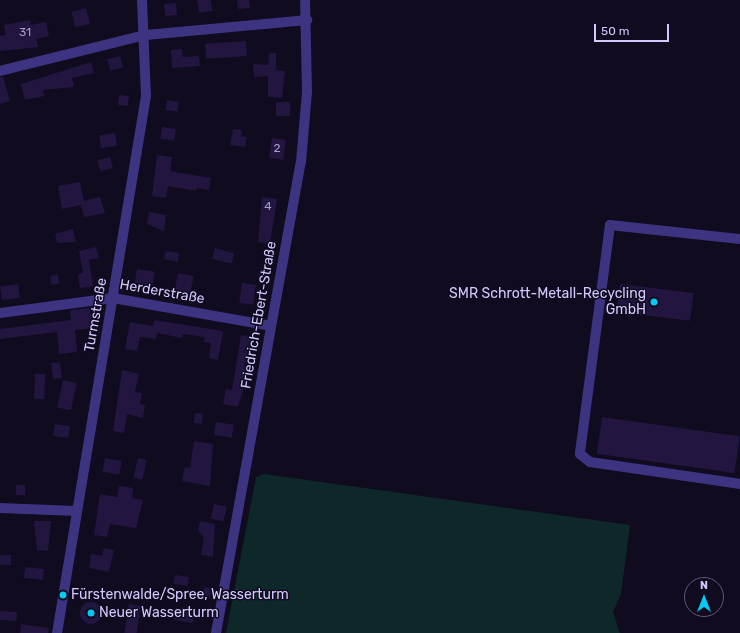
<!DOCTYPE html>
<meta charset="utf-8">
<style>
body{margin:0}
#map{position:relative;width:740px;height:633px;overflow:hidden;background:#100b1f;font-family:Rubik,sans-serif}
div>[style]{position:absolute}
[style*='--x']{left:calc(var(--x)*1px);top:calc(var(--y)*1px);width:calc(var(--w)*1px);rotate:calc(var(--a)*1deg)}
.green>*{inset:0;background:#0e2829}
.building>*{inset:0;background:#221641;transform-origin:0 0}
.round{border-radius:50%}
.minor>*{height:10px;margin:-5px;padding:0 5px;transform-origin:5px;border-radius:5px;background:#3c3381}
.dots>*{width:11px;height:11px;translate:-50% -50%;box-sizing:border-box;border:2px solid #100b1f;border-radius:50%}
span{translate:-50% -50%;white-space:nowrap;text-align:center;line-height:1.15;-webkit-text-stroke:3px #100b1f;paint-order:stroke}
.number-label{font-size:12px;color:#a79cd0}
.number-label span{-webkit-text-stroke-width:0}
.street-label{font-size:14px;color:#d3c9ff}
.poi-label{font-size:14px;color:#d3c9ff}
.right{translate:-100% -50%;text-align:right}
.left{translate:0 -50%;text-align:left}
.north{position:absolute;left:684px;top:577px;width:40px;height:40px;box-sizing:border-box;background:#100b1f;border:1px solid #5e5779;border-radius:50%;rotate:0deg;font-size:11px;font-weight:700;line-height:16px;text-align:center;color:#d3c9ff}
.north::after{content:'';display:block;margin:auto;width:14px;height:18px;background:#00c9f4;clip-path:polygon(50% 0,100% 100%,50% 72%,0 100%)}
.scale{position:absolute;left:594px;top:24px;width:75px;height:18px;box-sizing:border-box;border:2px solid #d3c9ff;border-top:0;padding-left:5px;font-size:12px;line-height:14px;white-space:nowrap;color:#d3c9ff;-webkit-text-stroke:3px #100b1f;paint-order:stroke}
</style>
<div id="map">
<div class="green">
<i style="clip-path:polygon(264px 474px,630px 525px,621px 594px,613px 612px,620px 633px,226px 633px,256px 477px)"></i>
</div>
<div class="building">
<i style="clip-path:polygon(197px 0,211px 0,212px 11px,199px 13px)"></i>
<i style="clip-path:polygon(237px 0,249px 0,250px 8px,238px 9px)"></i>
<i style="left:176px;top:3px;width:12px;height:12px;rotate:85deg"></i>
<i style="left:86px;top:8px;width:16px;height:15px;rotate:76deg"></i>
<i style="clip-path:polygon(30px 20px,31px 25px,46px 22px,49px 36px,36px 39px,38px 47px,0 51px,0 36px,6px 35px,4px 25px)"></i>
<i style="left:246px;top:41px;width:15px;height:41px;rotate:86deg"></i>
<i style="clip-path:polygon(182px 49px,183px 57px,199px 56px,200px 66px,172px 68px,171px 50px)"></i>
<i style="clip-path:polygon(269px 53px,276px 53px,276px 70px,285px 71px,282px 98px,268px 97px,268px 76px,254px 77px,253px 64px,268px 65px)"></i>
<i style="left:120px;top:56px;width:12px;height:13px;rotate:76deg"></i>
<i style="clip-path:polygon(91px 62px,94px 73px,72px 78px,74px 87px,43px 90px,44px 96px,25px 100px,21px 84px)"></i>
<i style="clip-path:polygon(0 77px,3px 77px,10px 101px,0 104px)"></i>
<i style="left:119px;top:95px;width:10px;height:10px;rotate:6deg"></i>
<i style="left:167px;top:100px;width:12px;height:10px;rotate:9deg"></i>
<i style="left:276px;top:102px;width:14px;height:14px"></i>
<i style="left:162px;top:127px;width:14px;height:12px;rotate:8deg"></i>
<i style="clip-path:polygon(233px 129px,242px 130px,241px 136px,247px 137px,245px 147px,230px 145px)"></i>
<i style="left:115px;top:133px;width:13px;height:16px;rotate:81deg"></i>
<i style="left:272px;top:138px;width:14px;height:20px;rotate:8deg"></i>
<i style="clip-path:polygon(157px 155px,172px 157px,170px 171px,211px 178px,209px 190px,197px 188px,196px 191px,168px 186px,166px 198px,152px 196px)"></i>
<i style="left:110px;top:157px;width:11px;height:13px;rotate:75deg"></i>
<i style="clip-path:polygon(80px 182px,84px 201px,100px 197px,105px 213px,84px 217px,81px 205px,62px 209px,58px 186px)"></i>
<i style="clip-path:polygon(262px 197px,277px 199px,270px 244px,258px 242px)"></i>
<i style="clip-path:polygon(149px 212px,166px 215px,164px 231px,147px 224px)"></i>
<i style="clip-path:polygon(73px 229px,76px 242px,57px 243px,55px 234px)"></i>
<i style="clip-path:polygon(96px 247px,99px 258px,89px 260px,93px 286px,80px 288px,78px 274px,83px 273px,79px 251px)"></i>
<i style="left:215px;top:248px;width:20px;height:11px;rotate:15deg"></i>
<i style="clip-path:polygon(166px 251px,179px 253px,178px 262px,164px 259px)"></i>
<i style="left:137px;top:269px;width:18px;height:14px;rotate:9deg"></i>
<i style="left:260px;top:269px;width:9px;height:10px;rotate:13deg"></i>
<i style="left:178px;top:273px;width:16px;height:18px;rotate:11deg"></i>
<i style="left:58px;top:275px;width:9px;height:8px;rotate:84deg"></i>
<i style="left:242px;top:283px;width:14px;height:20px;rotate:8deg"></i>
<i style="left:18px;top:284px;width:14px;height:18px;rotate:82deg"></i>
<i style="left:620px;top:284px;width:74px;height:28px;rotate:7deg"></i>
<i style="clip-path:polygon(90px 308px,92px 328px,75px 330px,77px 352px,59px 354px,57px 332px,0 339px,0 329px,71px 320px,70px 310px)"></i>
<i style="clip-path:polygon(154px 320px,223px 331px,218px 360px,209px 358px,211px 343px,204px 342px,205px 337px,183px 334px,182px 338px,157px 333px,156px 339px,140px 337px,137px 351px,125px 349px,130px 322px,153px 326px)"></i>
<i style="clip-path:polygon(241px 335px,255px 337px,253px 349px,248px 348px,244px 366px,250px 367px,238px 407px,223px 404px,226px 389px,232px 390px)"></i>
<i style="left:60px;top:362px;width:16px;height:9px;rotate:83deg"></i>
<i style="clip-path:polygon(122px 370px,139px 374px,135px 392px,142px 393px,140px 404px,145px 405px,143px 418px,127px 414px,124px 433px,113px 431px)"></i>
<i style="left:45px;top:374px;width:25px;height:10px;rotate:92deg"></i>
<i style="left:63px;top:380px;width:14px;height:28px;rotate:12deg"></i>
<i style="left:195px;top:413px;width:8px;height:10px;rotate:7deg"></i>
<i style="left:602px;top:417px;width:139px;height:37px;rotate:8deg"></i>
<i style="left:216px;top:422px;width:18px;height:13px;rotate:9deg"></i>
<i style="left:55px;top:424px;width:15px;height:12px;rotate:8deg"></i>
<i style="clip-path:polygon(194px 441px,213px 444px,210px 486px,182px 481px,185px 467px,190px 468px)"></i>
<i style="left:105px;top:458px;width:17px;height:14px;rotate:10deg"></i>
<i style="left:138px;top:458px;width:9px;height:20px;rotate:13deg"></i>
<i style="left:16px;top:485px;width:9px;height:10px"></i>
<i style="clip-path:polygon(119px 486px,133px 488px,132px 498px,143px 500px,136px 528px,110px 524px,107px 537px,94px 535px,100px 494px,117px 497px)"></i>
<i style="left:214px;top:504px;width:13px;height:15px;rotate:13deg"></i>
<i style="clip-path:polygon(34px 521px,51px 521px,48px 551px,37px 550px)"></i>
<i style="clip-path:polygon(200px 521px,215px 524px,213px 557px,201px 555px,204px 538px,198px 530px)"></i>
<i style="clip-path:polygon(104px 548px,114px 550px,109px 572px,89px 568px,91px 554px,102px 556px)"></i>
<i style="left:0;top:555px;width:11px;height:10px"></i>
<i style="left:25px;top:567px;width:19px;height:11px;rotate:6deg"></i>
<i style="left:175px;top:575px;width:14px;height:9px;rotate:8deg"></i>
<i style="clip-path:polygon(204px 587px,212px 588px,210px 597px,203px 595px)"></i>
<i class="round" style="left:80px;top:602px;width:22px;height:22px"></i>
<i style="left:129px;top:604px;width:12px;height:29px;rotate:9deg"></i>
<i style="clip-path:polygon(183px 608px,195px 610px,193px 623px,174px 620px,175px 610px,183px 611px)"></i>
<i style="left:0;top:611px;width:17px;height:9px;rotate:3deg"></i>
<i style="clip-path:polygon(21px 624px,49px 628px,48px 633px,20px 633px)"></i>
</div>
<div class="minor">
<i style="--x:0;--y:71;--w:150;--a:-13.9"></i>
<i style="--x:146;--y:35;--w:162;--a:-5.3"></i>
<i style="--x:740;--y:239;--w:131;--a:-173.9"></i>
<i style="--x:610;--y:225;--w:231;--a:97.5"></i>
<i style="--x:580;--y:454;--w:13;--a:39"></i>
<i style="--x:590;--y:462;--w:152;--a:8.3"></i>
<i style="--x:0;--y:313;--w:114;--a:-7.6"></i>
<i style="--x:113;--y:298;--w:160;--a:10"></i>
<i style="--x:0;--y:508;--w:76;--a:2.3"></i>
<i style="--x:57;--y:633;--w:544;--a:-80.59"></i>
<i style="--x:146;--y:96;--w:96;--a:-92.4"></i>
<i style="--x:216;--y:633;--w:479;--a:-79.8"></i>
<i style="--x:301;--y:162;--w:70;--a:-85.1"></i>
<i style="--x:307;--y:92;--w:92;--a:-91.2"></i>
</div>
<div class="dots">
<i style="left:654px;top:302px;background:#00c9f4"></i>
<i style="left:63px;top:595px;background:#00c9f4"></i>
<i style="left:91px;top:613px;background:#00c9f4"></i>
</div>
<div class="number-label">
<span style="left:25px;top:33px">31</span>
<span style="left:277px;top:149px">2</span>
<span style="left:268px;top:207px">4</span>
</div>
<div class="street-label">
<span style="left:162px;top:292px;rotate:10deg">Herderstraße</span>
<span style="left:96px;top:315px;rotate:-80deg">Turmstraße</span>
<span style="left:259px;top:315px;rotate:-80deg">Friedrich-Ebert-Straße</span>
</div>
<div class="poi-label">
<span class="right" style="left:646px;top:302px">SMR Schrott-Metall-Recycling<br>GmbH</span>
<span class="left" style="left:71px;top:595px">Fürstenwalde/Spree, Wasserturm</span>
<span class="left" style="left:99px;top:613px">Neuer Wasserturm</span>
</div>
<div class="north">N</div>
<div class="scale">50 m</div>
</div>
